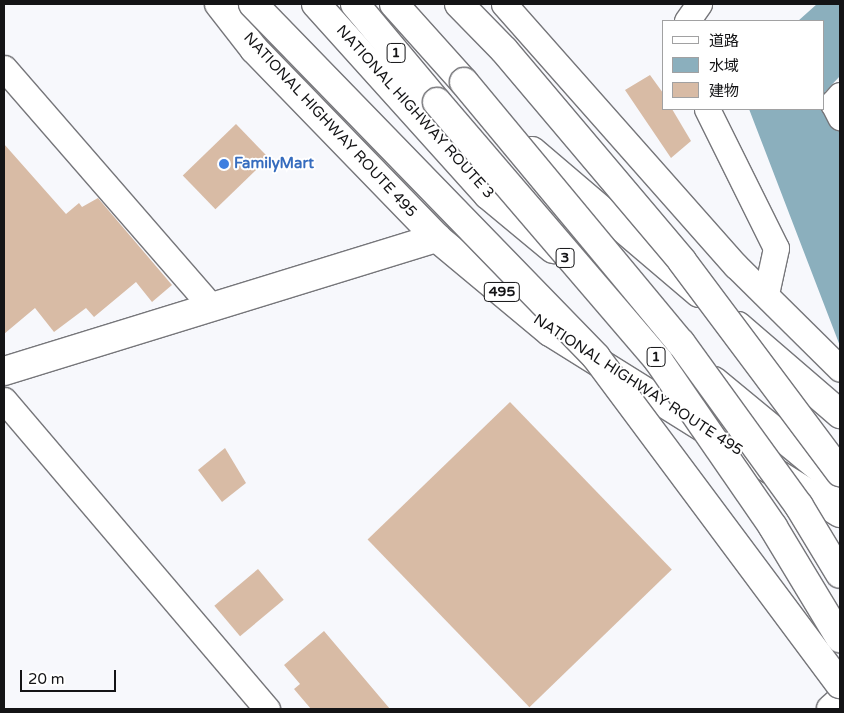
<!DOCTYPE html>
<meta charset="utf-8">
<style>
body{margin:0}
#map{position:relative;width:844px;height:713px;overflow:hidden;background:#f7f8fc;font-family:"Varela Round","Noto Sans JP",sans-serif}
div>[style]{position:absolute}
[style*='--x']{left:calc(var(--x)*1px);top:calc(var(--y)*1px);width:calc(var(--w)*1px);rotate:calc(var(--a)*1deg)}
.water>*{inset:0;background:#8bafbd}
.building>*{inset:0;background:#d8bba5;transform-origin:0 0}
.roads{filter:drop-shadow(1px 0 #76767a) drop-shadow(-1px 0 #76767a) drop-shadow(0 1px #76767a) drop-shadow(0 -1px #76767a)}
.minor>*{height:25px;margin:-12.5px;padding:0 12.5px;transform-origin:12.5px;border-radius:12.5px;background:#fff}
.tertiary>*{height:28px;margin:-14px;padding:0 14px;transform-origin:14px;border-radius:14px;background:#fff}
.trunk>*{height:28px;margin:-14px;padding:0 14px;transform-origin:14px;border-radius:14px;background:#fff}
.motorway>*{height:28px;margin:-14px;padding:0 14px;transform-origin:14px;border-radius:14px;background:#fff}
.bridges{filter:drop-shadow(1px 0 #76767a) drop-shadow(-1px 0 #76767a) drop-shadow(0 1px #76767a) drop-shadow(0 -1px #76767a)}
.motorway-bridge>*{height:28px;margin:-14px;padding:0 14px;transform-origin:14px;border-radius:14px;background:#fff}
.dots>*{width:14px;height:14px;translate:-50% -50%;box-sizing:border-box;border:2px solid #fff;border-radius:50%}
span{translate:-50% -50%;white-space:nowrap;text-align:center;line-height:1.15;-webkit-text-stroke:4px #fff;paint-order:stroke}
.shield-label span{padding:1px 4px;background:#fff;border:1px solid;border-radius:4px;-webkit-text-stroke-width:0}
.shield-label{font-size:14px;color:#141416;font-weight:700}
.street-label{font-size:15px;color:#141416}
.shop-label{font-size:15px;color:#366cbe;font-weight:700}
.left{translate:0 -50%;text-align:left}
.frame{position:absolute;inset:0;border:5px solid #141416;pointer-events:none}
.legend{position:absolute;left:662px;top:20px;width:162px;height:90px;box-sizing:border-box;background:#fff;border:1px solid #a1a1a2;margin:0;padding:6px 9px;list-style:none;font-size:15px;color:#141416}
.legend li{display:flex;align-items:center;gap:10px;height:25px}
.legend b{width:25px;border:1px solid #a1a1a2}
.scale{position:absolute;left:20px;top:670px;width:96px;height:22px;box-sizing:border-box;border:2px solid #141416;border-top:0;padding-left:6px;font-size:15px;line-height:18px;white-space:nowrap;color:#141416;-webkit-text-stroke:4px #fff;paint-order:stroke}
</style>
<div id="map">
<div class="water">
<i style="clip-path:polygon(817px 4px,840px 4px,840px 76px,825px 92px,840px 126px,840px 346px,749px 109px,823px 109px,823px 21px,798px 21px)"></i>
</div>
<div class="building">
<i style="clip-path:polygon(650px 75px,663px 93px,663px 109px,672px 109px,691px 141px,671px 158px,625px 90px)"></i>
<i style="left:236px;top:124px;width:47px;height:74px;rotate:46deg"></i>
<i style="clip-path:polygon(4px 144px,66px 214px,79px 203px,82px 207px,98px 198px,172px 285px,152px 302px,136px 282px,94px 317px,86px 308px,54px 332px,35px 308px,4px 334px)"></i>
<i style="left:510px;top:402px;width:233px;height:198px;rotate:46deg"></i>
<i style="clip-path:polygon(225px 448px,246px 483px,222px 502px,198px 470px)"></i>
<i style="left:258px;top:569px;width:40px;height:57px;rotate:50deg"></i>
<i style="clip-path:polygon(324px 631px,390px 709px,311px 709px,294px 689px,300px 684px,284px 665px)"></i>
</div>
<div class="roads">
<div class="minor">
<i style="--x:504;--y:4;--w:350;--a:48.5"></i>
<i style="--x:736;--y:266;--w:146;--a:44.7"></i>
<i style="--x:687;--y:21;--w:21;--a:-55"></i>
<i style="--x:4;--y:68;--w:315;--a:49"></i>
<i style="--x:840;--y:95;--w:11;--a:131"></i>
<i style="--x:833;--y:103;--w:16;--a:63"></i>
<i style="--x:707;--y:109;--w:155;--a:63.6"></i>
<i style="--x:776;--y:248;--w:47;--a:102.3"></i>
<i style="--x:4;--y:400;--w:406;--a:49.6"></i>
</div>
<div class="tertiary">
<i style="--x:4;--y:371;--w:453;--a:-17.1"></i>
<i style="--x:831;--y:709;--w:12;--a:-42"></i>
</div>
<div class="trunk">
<i style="--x:219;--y:4;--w:57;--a:52.1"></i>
<i style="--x:254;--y:49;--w:263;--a:45.9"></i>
<i style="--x:437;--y:238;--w:147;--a:39.8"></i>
<i style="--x:550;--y:332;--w:342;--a:32"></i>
<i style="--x:316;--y:4;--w:257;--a:48"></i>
<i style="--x:488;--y:195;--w:85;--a:39.7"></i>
<i style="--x:532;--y:151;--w:219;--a:40.4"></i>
<i style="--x:617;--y:302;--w:85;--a:38.8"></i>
<i style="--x:738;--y:326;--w:135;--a:40.8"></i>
<i style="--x:714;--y:381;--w:163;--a:39.5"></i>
</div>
<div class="motorway">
<i style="--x:355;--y:4;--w:128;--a:50.1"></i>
<i style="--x:394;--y:4;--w:105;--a:48.1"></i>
</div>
</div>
<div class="bridges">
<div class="motorway-bridge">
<i style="--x:253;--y:4;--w:492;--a:45.8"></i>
<i style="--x:596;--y:357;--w:408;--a:53.3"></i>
<i style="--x:459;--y:4;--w:64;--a:45.6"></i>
<i style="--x:504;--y:50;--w:276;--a:49.8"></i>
<i style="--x:682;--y:261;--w:264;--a:53.2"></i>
<i style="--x:464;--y:82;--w:339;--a:50.3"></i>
<i style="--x:681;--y:343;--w:201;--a:54.1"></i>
<i style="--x:799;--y:506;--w:79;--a:58.9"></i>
<i style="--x:437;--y:102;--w:340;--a:49.4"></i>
<i style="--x:658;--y:360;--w:203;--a:55.4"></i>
<i style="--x:773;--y:527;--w:130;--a:58.9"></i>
</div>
</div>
<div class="dots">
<i style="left:224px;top:164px;background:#3f7fe0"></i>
</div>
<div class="shield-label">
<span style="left:396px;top:53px">1</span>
<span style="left:565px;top:258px">3</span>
<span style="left:502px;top:292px">495</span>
<span style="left:656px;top:357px">1</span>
</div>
<div class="street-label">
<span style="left:415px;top:112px;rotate:48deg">NATIONAL HIGHWAY ROUTE 3</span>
<span style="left:330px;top:125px;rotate:47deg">NATIONAL HIGHWAY ROUTE 495</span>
<span style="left:638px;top:385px;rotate:33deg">NATIONAL HIGHWAY ROUTE 495</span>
</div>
<div class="shop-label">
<span class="left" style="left:234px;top:164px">FamilyMart</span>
</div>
<div class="frame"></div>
<ul class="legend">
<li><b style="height:6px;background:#fff"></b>道路</li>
<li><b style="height:14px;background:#8bafbd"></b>水域</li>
<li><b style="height:14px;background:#d8bba5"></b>建物</li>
</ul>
<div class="scale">20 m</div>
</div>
